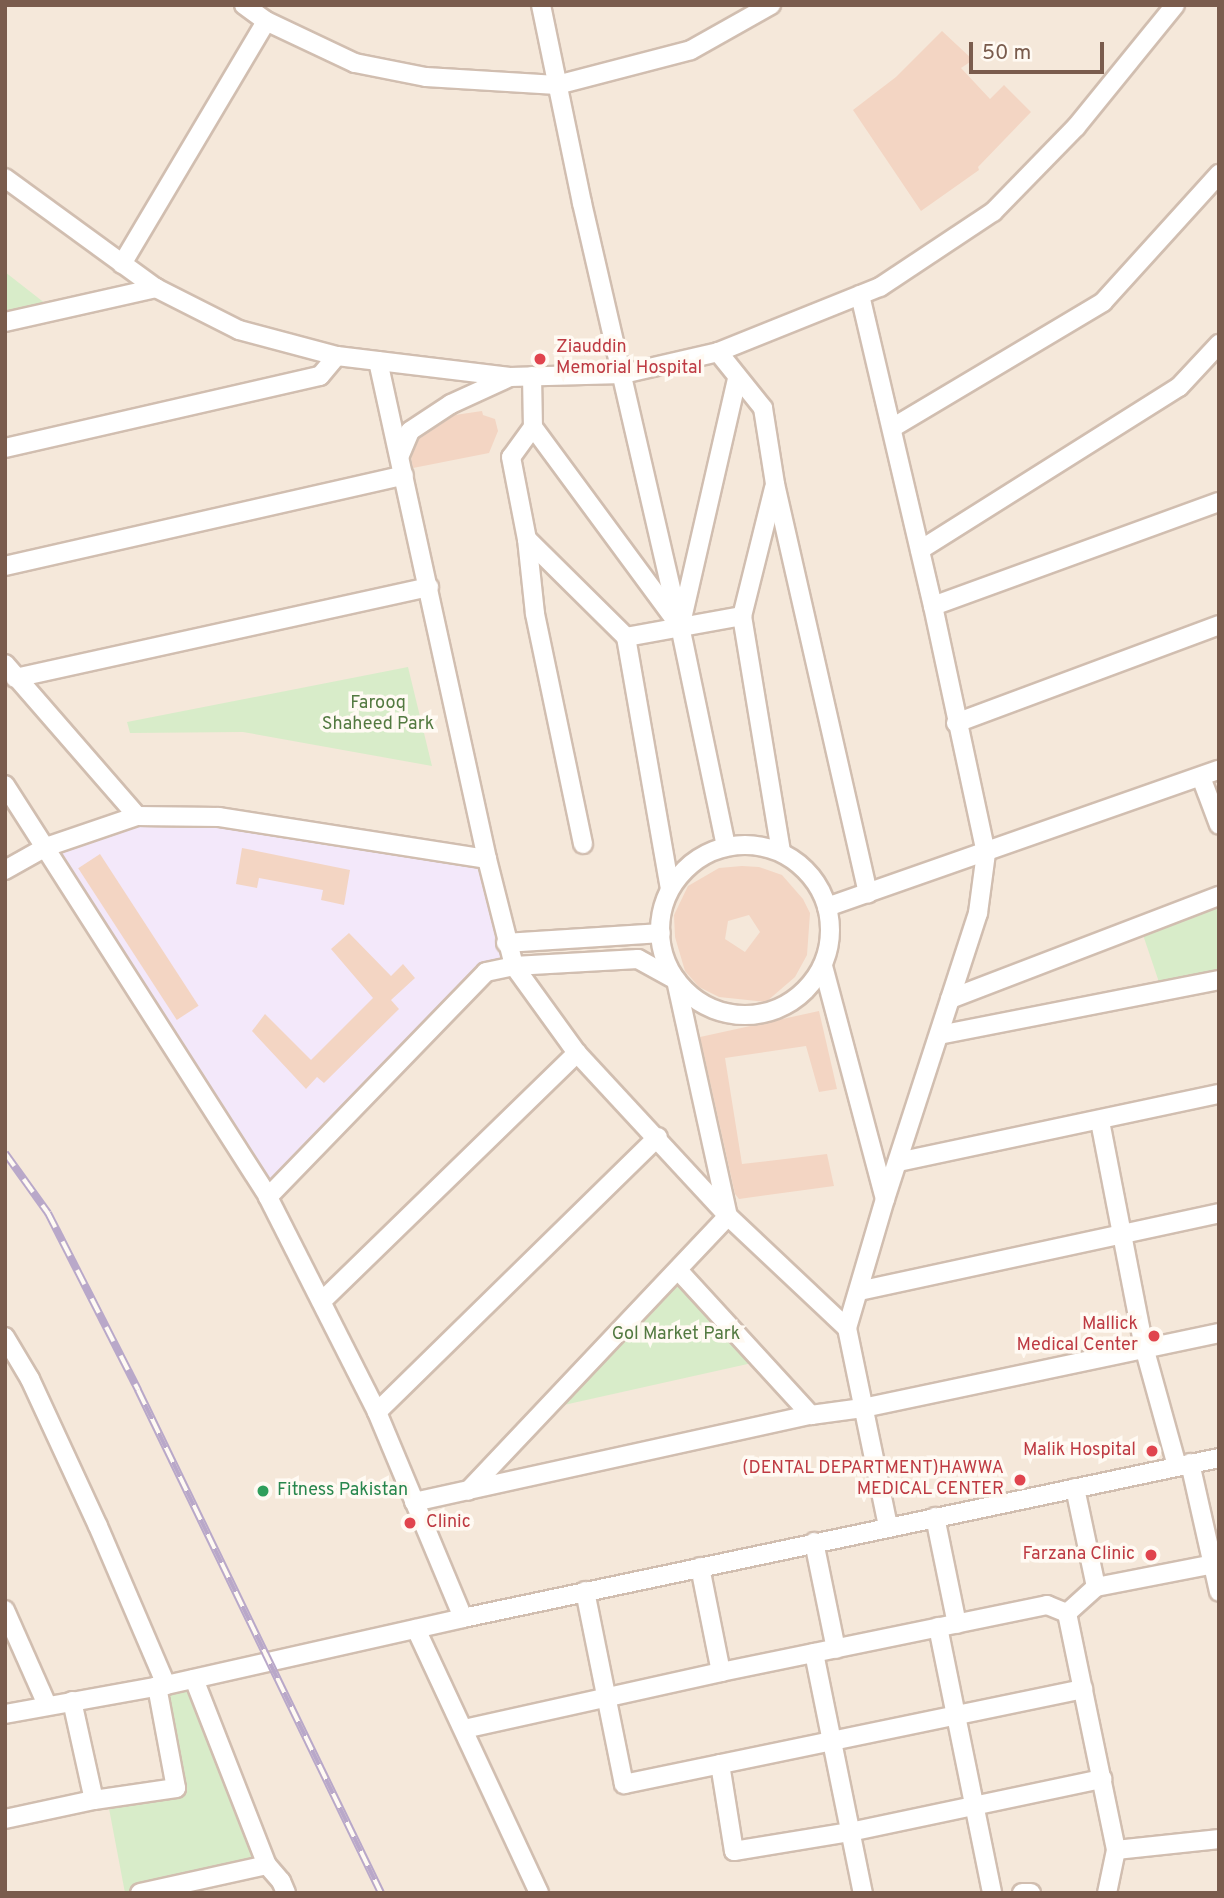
<!DOCTYPE html>
<style>
body{margin:0}
#map{position:relative;width:1224px;height:1898px;overflow:hidden;background:#fdf6ec;font-family:Overpass,sans-serif}
div>[style]{position:absolute}
[style*='--x']{left:calc(var(--x)*1px);top:calc(var(--y)*1px);width:calc(var(--w)*1px);rotate:calc(var(--a)*1deg)}
.residential>*{inset:0;background:#f5e8da;transform-origin:0 0}
.education>*{inset:0;background:#f3e8fa}
.green>*{inset:0;background:#d8ecc9}
.building>*{inset:0;background:#f3d5c3;transform-origin:0 0}
.roads{filter:drop-shadow(2px 0 #d1beb0) drop-shadow(-2px 0 #d1beb0) drop-shadow(0 2px #d1beb0) drop-shadow(0 -2px #d1beb0)}
.minor>*{height:18px;margin:-9px;padding:0 9px;transform-origin:9px;border-radius:9px;background:#fff}
.minor>.ring{margin:-9px;padding:0;box-sizing:content-box;background:none;border:18px solid #fff;border-radius:50%}
.rail>*{height:8px;margin-top:-4px;transform-origin:0;background:repeating-linear-gradient(90deg,#fffaf3 0 16px,#b9a8c9 0 32px);box-sizing:border-box;border-block:2px solid #b9a8c9}
.dots>*{width:19px;height:19px;translate:-50% -50%;box-sizing:border-box;border:4px solid #fffaf3;border-radius:50%}
span{translate:-50% -50%;white-space:nowrap;text-align:center;line-height:1.15;-webkit-text-stroke:7px #fffaf3;paint-order:stroke}
.health-label{font-size:18px;color:#be3a42}
.left{translate:0 -50%;text-align:left}
.right{translate:-100% -50%;text-align:right}
.park-label{font-size:18px;color:#537a41}
.leisure-label{font-size:18px;color:#27864d}
.frame{position:absolute;inset:0;border:7px solid #7a5c4d;pointer-events:none}
.scale{position:absolute;left:969px;top:42px;width:135px;height:32px;box-sizing:border-box;border:4px solid #7a5c4d;border-top:0;padding-left:9px;font-size:21px;line-height:24px;white-space:nowrap;color:#7a5c4d;-webkit-text-stroke:5px #fffaf3;paint-order:stroke}
</style>
<div id="map">
<div class="residential">
<i style="left:5px;top:5px;width:1214px;height:1888px"></i>
</div>
<div class="education">
<i style="clip-path:polygon(137px 816px,219px 817px,487px 859px,514px 966px,486px 972px,268px 1197px,46px 847px)"></i>
</div>
<div class="green">
<i style="clip-path:polygon(5px 272px,55px 311px,5px 322px)"></i>
<i style="clip-path:polygon(408px 667px,432px 766px,243px 732px,130px 733px,127px 722px)"></i>
<i style="clip-path:polygon(1219px 896px,1219px 980px,1162px 991px,1140px 926px)"></i>
<i style="clip-path:polygon(678px 1270px,761px 1361px,546px 1409px)"></i>
<i style="clip-path:polygon(194px 1679px,267px 1865px,140px 1893px,125px 1893px,107px 1798px,175px 1788px,157px 1686px)"></i>
</div>
<div class="building">
<i style="clip-path:polygon(942px 31px,973px 60px,961px 68px,990px 99px,1004px 85px,1031px 112px,978px 167px,979px 170px,921px 211px,853px 110px,896px 77px)"></i>
<i style="clip-path:polygon(482px 411px,483px 415px,495px 419px,498px 431px,489px 453px,413px 468px,411px 458px,419px 439px,455px 415px)"></i>
<i style="clip-path:polygon(242px 848px,350px 870px,344px 905px,321px 900px,323px 890px,259px 878px,257px 888px,236px 884px)"></i>
<i style="left:100px;top:854px;width:181px;height:26px;rotate:57deg"></i>
<i style="clip-path:polygon(evenodd,742px 866px,759px 867px,782px 875px,803px 899px,810px 913px,807px 955px,795px 977px,766px 1002px,719px 997px,699px 987px,685px 971px,675px 937px,674px 915px,688px 886px,719px 868px,742px 866px,749px 915px,760px 932px,745px 952px,725px 939px,728px 921px,749px 915px)"></i>
<i style="clip-path:polygon(349px 933px,391px 976px,403px 964px,415px 978px,391px 1000px,399px 1009px,324px 1083px,317px 1077px,306px 1089px,252px 1031px,265px 1014px,311px 1060px,373px 998px,331px 949px)"></i>
<i style="clip-path:polygon(819px 1011px,837px 1089px,819px 1092px,806px 1046px,725px 1058px,742px 1164px,827px 1154px,834px 1186px,739px 1199px,735px 1194px,700px 1037px)"></i>
</div>
<div class="roads">
<div class="minor">
<i style="--x:244;--y:5;--w:27;--a:36"></i>
<i style="--x:266;--y:21;--w:98;--a:25.3"></i>
<i style="--x:355;--y:63;--w:72;--a:11.2"></i>
<i style="--x:426;--y:77;--w:131;--a:3.5"></i>
<i style="--x:557;--y:85;--w:138;--a:-14.6"></i>
<i style="--x:691;--y:50;--w:92;--a:-29.4"></i>
<i style="--x:541;--y:5;--w:202;--a:78.3"></i>
<i style="--x:582;--y:203;--w:434;--a:77"></i>
<i style="--x:680;--y:626;--w:225;--a:78.2"></i>
<i style="--x:5;--y:178;--w:187;--a:36.1"></i>
<i style="--x:156;--y:288;--w:93;--a:26.8"></i>
<i style="--x:239;--y:330;--w:101;--a:14.9"></i>
<i style="--x:337;--y:356;--w:174;--a:6.9"></i>
<i style="--x:510;--y:377;--w:113;--a:-1.5"></i>
<i style="--x:623;--y:374;--w:98;--a:-13"></i>
<i style="--x:718;--y:352;--w:175;--a:-21.9"></i>
<i style="--x:880;--y:287;--w:136;--a:-33.6"></i>
<i style="--x:993;--y:212;--w:119;--a:-45.7"></i>
<i style="--x:1076;--y:127;--w:157;--a:-50.9"></i>
<i style="--x:122;--y:264;--w:282;--a:-59.3"></i>
<i style="--x:860;--y:295;--w:319;--a:76.8"></i>
<i style="--x:933;--y:606;--w:253;--a:77.9"></i>
<i style="--x:986;--y:853;--w:61;--a:97.6"></i>
<i style="--x:978;--y:913;--w:301;--a:108"></i>
<i style="--x:885;--y:1199;--w:134;--a:106.4"></i>
<i style="--x:847;--y:1328;--w:202;--a:78.3"></i>
<i style="--x:5;--y:322;--w:155;--a:-12.7"></i>
<i style="--x:718;--y:352;--w:72;--a:51.2"></i>
<i style="--x:763;--y:408;--w:77;--a:81"></i>
<i style="--x:775;--y:484;--w:420;--a:77.2"></i>
<i style="--x:378;--y:361;--w:510;--a:77.65"></i>
<i style="--x:487;--y:859;--w:110;--a:75.8"></i>
<i style="--x:514;--y:966;--w:107;--a:54.1"></i>
<i style="--x:577;--y:1053;--w:222;--a:47.2"></i>
<i style="--x:728;--y:1216;--w:163;--a:43.3"></i>
<i style="--x:532;--y:376;--w:51;--a:88.9"></i>
<i style="--x:533;--y:427;--w:37;--a:126"></i>
<i style="--x:511;--y:457;--w:84;--a:79"></i>
<i style="--x:527;--y:539;--w:75;--a:83.9"></i>
<i style="--x:535;--y:614;--w:235;--a:78.2"></i>
<i style="--x:533;--y:427;--w:241;--a:53.6"></i>
<i style="--x:892;--y:428;--w:246;--a:-30.8"></i>
<i style="--x:1103;--y:302;--w:173;--a:-47.8"></i>
<i style="--x:5;--y:448;--w:323;--a:-12.9"></i>
<i style="--x:320;--y:376;--w:26;--a:-50"></i>
<i style="--x:400;--y:455;--w:26;--a:-67"></i>
<i style="--x:410;--y:431;--w:49;--a:-33.4"></i>
<i style="--x:451;--y:404;--w:65;--a:-24.6"></i>
<i style="--x:774;--y:488;--w:132;--a:104"></i>
<i style="--x:742;--y:616;--w:239;--a:80.6"></i>
<i style="--x:527;--y:539;--w:139;--a:44.7"></i>
<i style="--x:626;--y:637;--w:255;--a:80.1"></i>
<i style="--x:920;--y:550;--w:306;--a:-32.2"></i>
<i style="--x:1179;--y:387;--w:59;--a:-47.1"></i>
<i style="--x:5;--y:566;--w:409;--a:-12.8"></i>
<i style="--x:933;--y:606;--w:304;--a:-20"></i>
<i style="--x:682;--y:619;--w:247;--a:-77.1"></i>
<i style="--x:626;--y:637;--w:118;--a:-10.3"></i>
<i style="--x:5;--y:664;--w:201;--a:49"></i>
<i style="--x:15;--y:678;--w:424;--a:-12.4"></i>
<i style="--x:956;--y:723;--w:281;--a:-20.4"></i>
<i style="--x:1201;--y:777;--w:51;--a:69.4"></i>
<i style="--x:5;--y:785;--w:489;--a:57.4"></i>
<i style="--x:268;--y:1197;--w:241;--a:63.1"></i>
<i style="--x:377;--y:1412;--w:223;--a:67.3"></i>
<i class="ring" style="left:660px;top:845px;width:152px;height:152px"></i>
<i style="--x:5;--y:870;--w:47;--a:-29.3"></i>
<i style="--x:46;--y:847;--w:96;--a:-18.8"></i>
<i style="--x:137;--y:816;--w:82;--a:0.7"></i>
<i style="--x:219;--y:817;--w:271;--a:8.9"></i>
<i style="--x:827;--y:907;--w:415;--a:-19.3"></i>
<i style="--x:506;--y:943;--w:155;--a:-3.7"></i>
<i style="--x:823;--y:966;--w:241;--a:75.1"></i>
<i style="--x:950;--y:999;--w:288;--a:-21"></i>
<i style="--x:939;--y:1035;--w:285;--a:-11.1"></i>
<i style="--x:1100;--y:1121;--w:230;--a:79"></i>
<i style="--x:1144;--y:1347;--w:123;--a:74.5"></i>
<i style="--x:898;--y:1162;--w:328;--a:-12"></i>
<i style="--x:268;--y:1197;--w:313;--a:-45.9"></i>
<i style="--x:486;--y:972;--w:29;--a:-12"></i>
<i style="--x:514;--y:966;--w:124;--a:-3.2"></i>
<i style="--x:638;--y:959;--w:43;--a:28.9"></i>
<i style="--x:676;--y:980;--w:242;--a:77.6"></i>
<i style="--x:728;--y:1216;--w:378;--a:133.4"></i>
<i style="--x:678;--y:1270;--w:197;--a:47.5"></i>
<i style="--x:859;--y:1291;--w:368;--a:-12.2"></i>
<i style="--x:322;--y:1301;--w:356;--a:-44.2"></i>
<i style="--x:5;--y:1337;--w:49;--a:59.2"></i>
<i style="--x:30;--y:1379;--w:162;--a:65.2"></i>
<i style="--x:98;--y:1526;--w:173;--a:66.8"></i>
<i style="--x:377;--y:1412;--w:393;--a:-44.4"></i>
<i style="--x:1190;--y:1463;--w:132;--a:77.3"></i>
<i style="--x:1075;--y:1488;--w:101;--a:78"></i>
<i style="--x:1096;--y:1587;--w:39;--a:138"></i>
<i style="--x:1067;--y:1613;--w:242;--a:78.3"></i>
<i style="--x:1116;--y:1850;--w:44;--a:101.8"></i>
<i style="--x:414;--y:1502;--w:406;--a:-12.4"></i>
<i style="--x:811;--y:1415;--w:52;--a:-7.7"></i>
<i style="--x:863;--y:1408;--w:364;--a:-11.9"></i>
<i style="--x:935;--y:1517;--w:109;--a:78.4"></i>
<i style="--x:814;--y:1542;--w:109;--a:78.4"></i>
<i style="--x:700;--y:1567;--w:107;--a:78.7"></i>
<i style="--x:1096;--y:1587;--w:125;--a:-11"></i>
<i style="--x:585;--y:1591;--w:197;--a:78.6"></i>
<i style="--x:624;--y:1784;--w:469;--a:-11.7"></i>
<i style="--x:5;--y:1610;--w:104;--a:66.1"></i>
<i style="--x:938;--y:1627;--w:271;--a:78.5"></i>
<i style="--x:416;--y:1629;--w:291;--a:65"></i>
<i style="--x:814;--y:1653;--w:245;--a:78.5"></i>
<i style="--x:194;--y:1679;--w:200;--a:68.6"></i>
<i style="--x:267;--y:1865;--w:21;--a:49"></i>
<i style="--x:281;--y:1881;--w:13;--a:67"></i>
<i style="--x:72;--y:1701;--w:101;--a:77.5"></i>
<i style="--x:94;--y:1800;--w:83;--a:-8.3"></i>
<i style="--x:176;--y:1788;--w:104;--a:-100.6"></i>
<i style="--x:5;--y:1714;--w:164;--a:-10.2"></i>
<i style="--x:166;--y:1685;--w:304;--a:-12.7"></i>
<i style="--x:463;--y:1618;--w:773;--a:-11.95"></i>
<i style="--x:464;--y:1729;--w:263;--a:-12.5"></i>
<i style="--x:721;--y:1672;--w:333;--a:-11.6"></i>
<i style="--x:1047;--y:1605;--w:22;--a:22"></i>
<i style="--x:720;--y:1764;--w:88;--a:80.9"></i>
<i style="--x:734;--y:1851;--w:118;--a:-9.3"></i>
<i style="--x:850;--y:1832;--w:258;--a:-11.9"></i>
<i style="--x:5;--y:1819;--w:91;--a:-12.1"></i>
<i style="--x:1116;--y:1850;--w:104;--a:-6.1"></i>
<i style="--x:140;--y:1893;--w:130;--a:-12.4"></i>
<i style="--x:1022;--y:1893;--w:9;--a:0"></i>
</div>
</div>
<div class="rail">
<i style="--x:5;--y:1153;--w:74;--a:54.4"></i>
<i style="--x:48;--y:1213;--w:199;--a:63"></i>
<i style="--x:138;--y:1390;--w:559;--a:64.21"></i>
</div>
<div class="dots">
<i style="left:540px;top:359px;background:#e0444e"></i>
<i style="left:1154px;top:1336px;background:#e0444e"></i>
<i style="left:1152px;top:1451px;background:#e0444e"></i>
<i style="left:1020px;top:1480px;background:#e0444e"></i>
<i style="left:263px;top:1491px;background:#2e9e5b"></i>
<i style="left:410px;top:1523px;background:#e0444e"></i>
<i style="left:1151px;top:1555px;background:#e0444e"></i>
</div>
<div class="health-label">
<span class="left" style="left:556px;top:359px">Ziauddin<br>Memorial Hospital</span>
<span class="right" style="left:1138px;top:1336px">Mallick<br>Medical Center</span>
<span class="right" style="left:1136px;top:1451px">Malik Hospital</span>
<span class="right" style="left:1004px;top:1480px">(DENTAL DEPARTMENT)HAWWA<br>MEDICAL CENTER</span>
<span class="left" style="left:426px;top:1523px">Clinic</span>
<span class="right" style="left:1135px;top:1555px">Farzana Clinic</span>
</div>
<div class="park-label">
<span style="left:378px;top:715px">Farooq<br>Shaheed Park</span>
<span style="left:676px;top:1335px">Gol Market Park</span>
</div>
<div class="leisure-label">
<span class="left" style="left:277px;top:1491px">Fitness Pakistan</span>
</div>
<div class="frame"></div>
<div class="scale">50 m</div>
</div>
